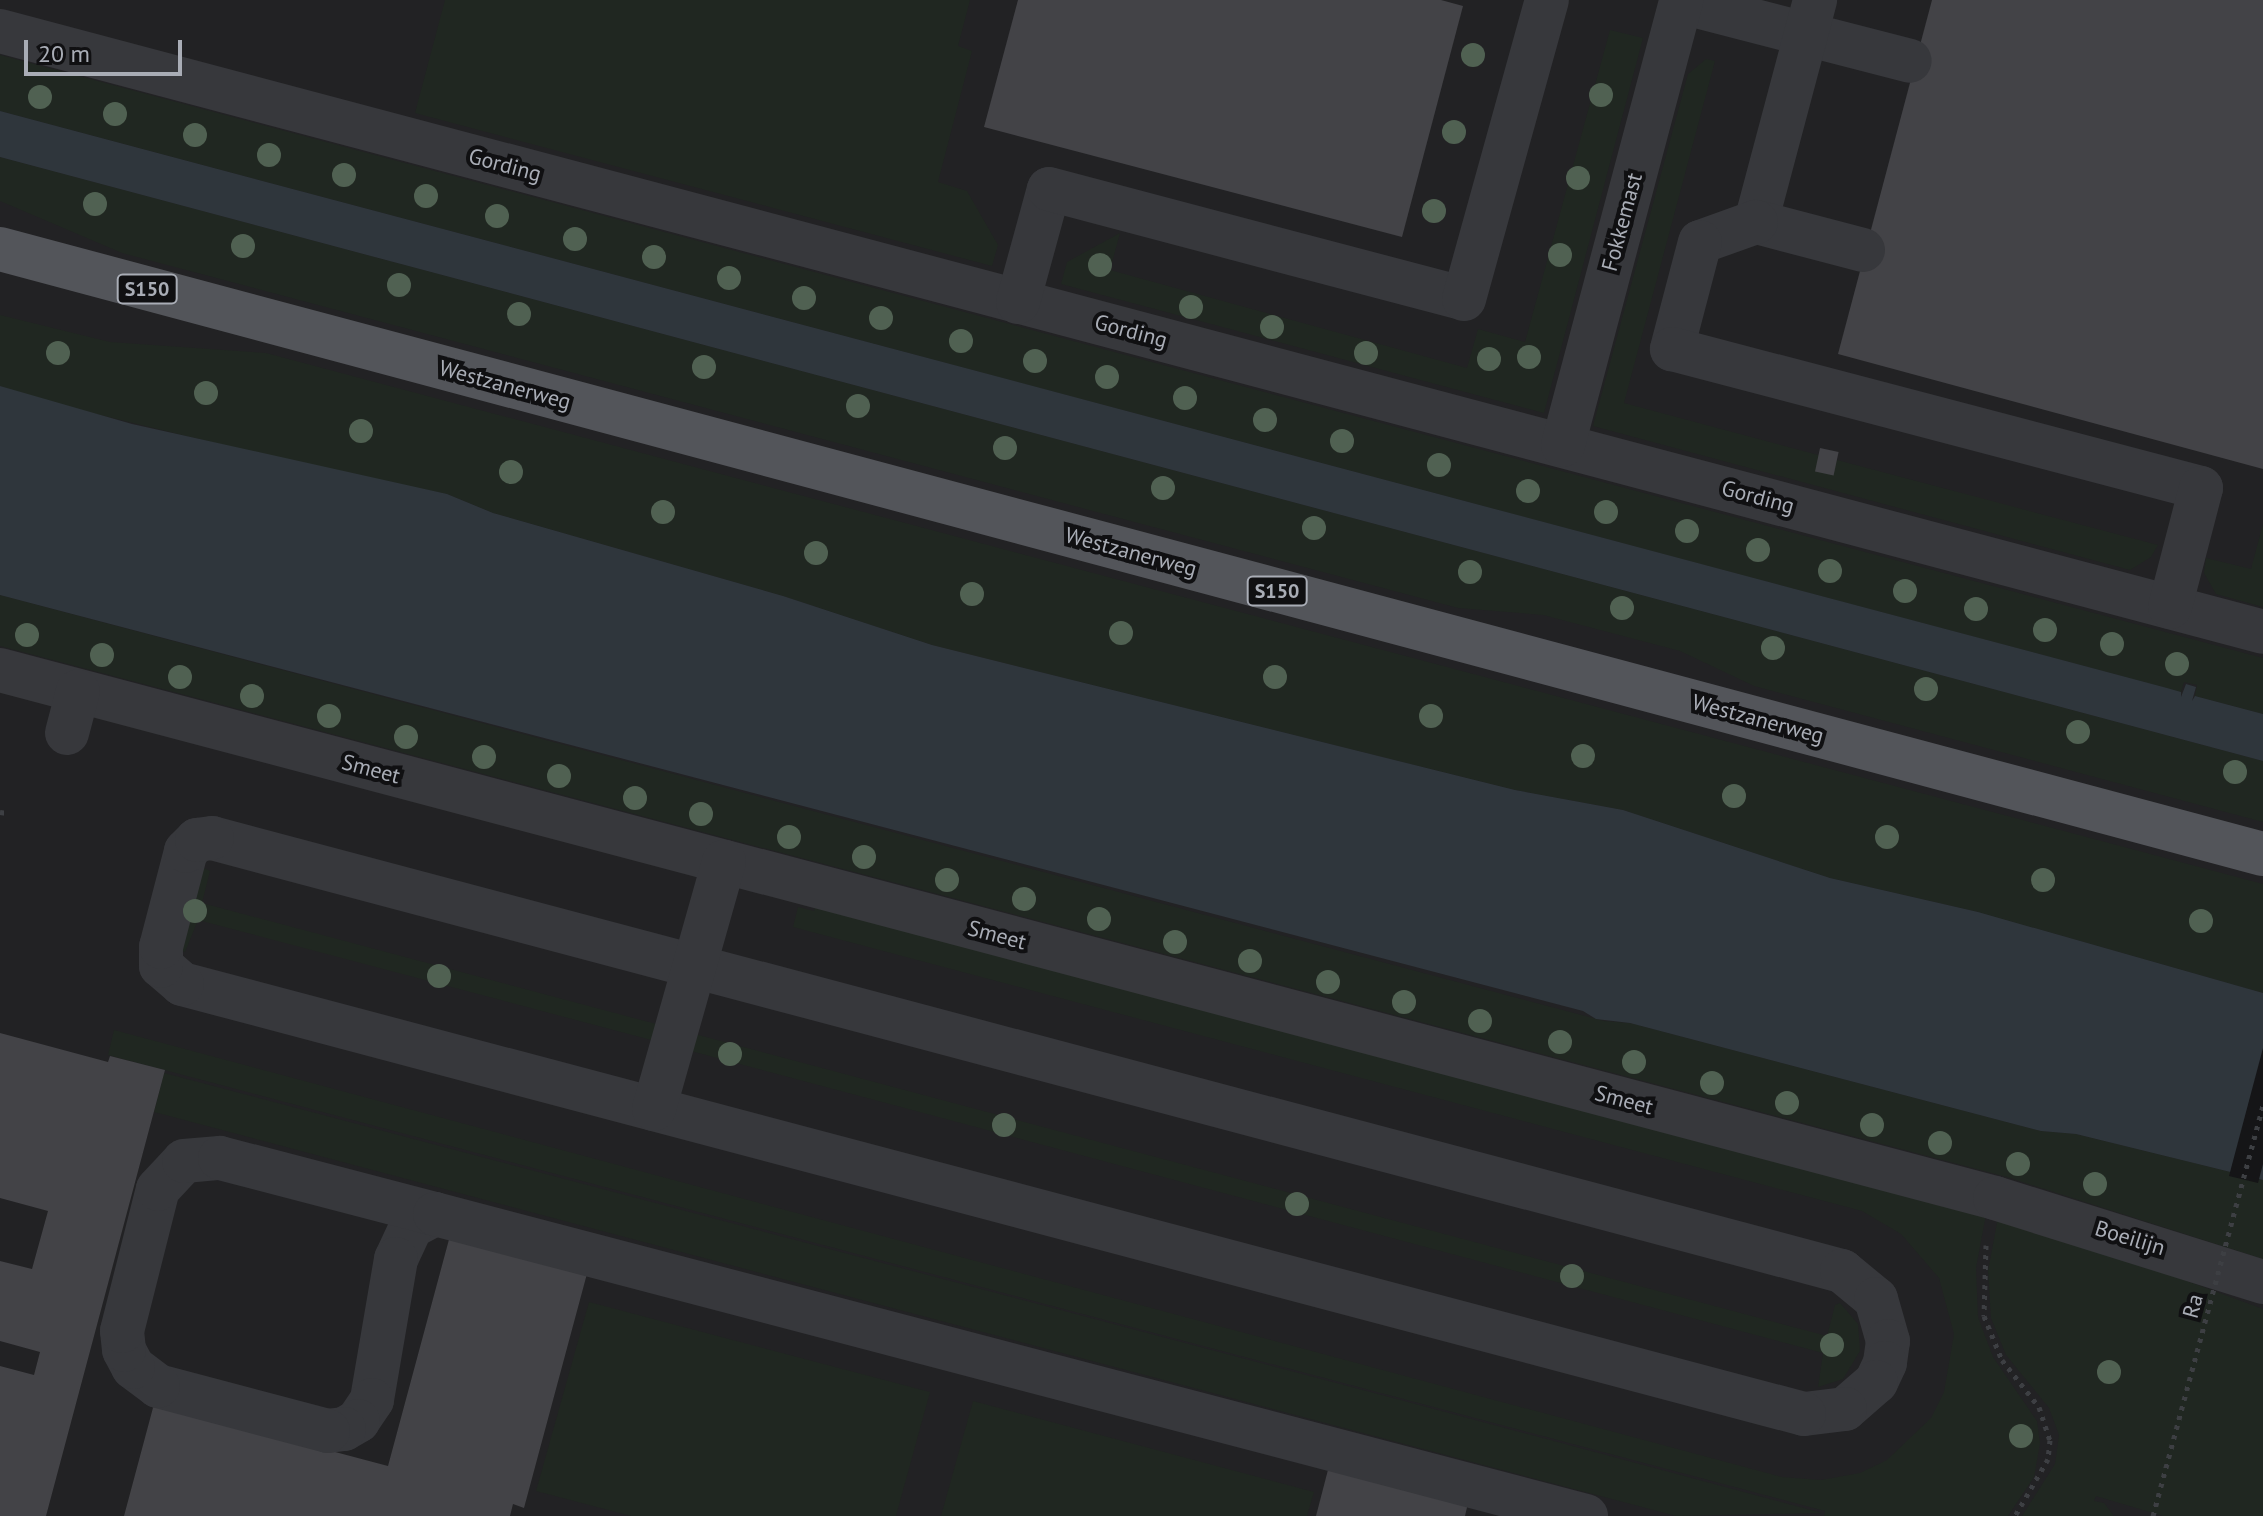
<!DOCTYPE html>
<style>
body{margin:0}
#map{position:relative;width:2263px;height:1516px;overflow:hidden;background:#151517;font-family:"PT Sans",sans-serif}
div>[style]{position:absolute}
[style*='--x']{left:calc(var(--x)*1px);top:calc(var(--y)*1px);width:calc(var(--w)*1px);rotate:calc(var(--a)*1deg)}
.built>*{inset:0;background:#222224;transform-origin:0 0}
.green>*{inset:0;background:#202721}
.water>*{inset:0;background:#2f363c}
.pier>*{inset:0;background:#151517}
.building>*{inset:0;background:#434347;transform-origin:0 0}
.path>*{height:5px;margin-top:-2.5px;transform-origin:0;background:repeating-linear-gradient(90deg,#3d3f43 0 4px,transparent 0 10px)}
.minor>*{height:44px;margin:-22px;padding:0 22px;transform-origin:22px;border-radius:22px;background:#37383c}
.major>*{height:44px;margin:-22px;padding:0 22px;transform-origin:22px;border-radius:22px;background:#53555a}
.path-bridge>*{height:5px;margin-top:-2.5px;transform-origin:0;background:repeating-linear-gradient(90deg,#3d3f43 0 4px,transparent 0 10px)}
.trees>*{width:24px;height:24px;margin:-12px;border-radius:50%;background:#506152}
span{translate:-50% -50%;white-space:nowrap;text-align:center;line-height:1.15;-webkit-text-stroke:8px #101012;paint-order:stroke}
.shield-label span{padding:2px 6px;background:#101012;border:2px solid;border-radius:6px;-webkit-text-stroke-width:0}
.shield-label{font-size:20px;color:#a9adb6;font-weight:700}
.street-label{font-size:22px;color:#a9adb6}
.scale{position:absolute;left:24px;top:40px;width:158px;height:36px;box-sizing:border-box;border:4px solid #a9adb6;border-top:0;padding-left:10px;font-size:24px;line-height:28px;white-space:nowrap;color:#a9adb6;-webkit-text-stroke:6px #101012;paint-order:stroke}
</style>
<div id="map">
<div class="built">
<i style="left:0;top:0;width:2263px;height:1516px"></i>
</div>
<div class="green">
<i style="clip-path:polygon(445px 0,970px 0,958px 46px,972px 51px,938px 182px,967px 191px,998px 245px,992px 266px,415px 113px)"></i>
<i style="clip-path:polygon(1610px 30px,1643px 38px,1544px 413px,1061px 284px,1067px 262px,1120px 233px,1110px 270px,1467px 368px,1478px 329px,1525px 342px)"></i>
<i style="clip-path:polygon(0 55px,2263px 658px,2263px 714px,2195px 696px,2197px 685px,2184px 682px,2181px 692px,0 111px)"></i>
<i style="clip-path:polygon(1706px 59px,1715px 61px,1624px 403px,1818px 455px,1833px 475px,1837px 460px,2158px 545px,2151px 557px,2130px 570px,1593px 426px,1688px 74px)"></i>
<i style="clip-path:polygon(0 157px,2263px 761px,2263px 822px,1754px 686px,1680px 651px,1543px 615px,1458px 608px,122px 253px,0 201px)"></i>
<i style="clip-path:polygon(0 315px,110px 342px,266px 353px,2263px 884px,2263px 993px,1978px 912px,1830px 878px,1623px 810px,1515px 790px,932px 645px,783px 596px,493px 513px,447px 494px,338px 473px,39px 400px,0 386px)"></i>
<i style="clip-path:polygon(2263px 524px,2263px 607px,2216px 594px,2204px 573px,2206px 558px,2251px 569px)"></i>
<i style="clip-path:polygon(0 595px,1604px 1021px,1630px 1023px,2041px 1131px,2076px 1134px,2263px 1180px,2263px 1259px,2007px 1177px,0 646px)"></i>
<i style="clip-path:polygon(202px 867px,210px 871px,202px 903px,660px 1025px,655px 1041px,198px 920px,185px 952px,180px 950px)"></i>
<i style="clip-path:polygon(819px 893px,1987px 1209px,1976px 1268px,1978px 1317px,1993px 1357px,2037px 1421px,2040px 1443px,2034px 1477px,2008px 1516px,1824px 1516px,1825px 1511px,108px 1055px,114px 1030px,1782px 1477px,1821px 1480px,1860px 1473px,1887px 1460px,1931px 1418px,1944px 1392px,1954px 1334px,1939px 1278px,1901px 1234px,1862px 1211px,793px 927px,798px 907px,814px 911px)"></i>
<i style="clip-path:polygon(691px 1033px,1827px 1336px,1835px 1305px,1840px 1303px,1858px 1324px,1860px 1351px,1843px 1379px,1818px 1387px,1823px 1353px,687px 1050px)"></i>
<i style="clip-path:polygon(164px 1073px,1408px 1402px,1822px 1513px,1676px 1516px,154px 1112px)"></i>
<i style="clip-path:polygon(1999px 1212px,2263px 1309px,2263px 1516px,2163px 1516px,2096px 1496px,2094px 1501px,2104px 1503px,2114px 1516px,2022px 1516px,2055px 1464px,2059px 1435px,2049px 1408px,2006px 1355px,1991px 1318px,1988px 1271px)"></i>
<i style="clip-path:polygon(589px 1302px,930px 1392px,896px 1516px,631px 1516px,536px 1491px)"></i>
<i style="clip-path:polygon(973px 1401px,1314px 1492px,1307px 1516px,941px 1516px)"></i>
</div>
<div class="water">
<i style="clip-path:polygon(0 111px,2167px 688px,2181px 692px,2181px 697px,2186px 684px,2196px 687px,2192px 701px,2195px 696px,2263px 714px,2263px 761px,0 157px)"></i>
<i style="clip-path:polygon(0 386px,132px 424px,447px 494px,493px 513px,783px 596px,932px 645px,1515px 790px,1623px 810px,1830px 878px,1978px 912px,2263px 993px,2263px 1180px,2076px 1134px,2041px 1131px,1630px 1023px,1596px 1019px,1583px 1011px,0 595px)"></i>
</div>
<div class="pier">
<i style="clip-path:polygon(2263px 1048px,2263px 1164px,2258px 1183px,2229px 1176px)"></i>
</div>
<div class="building">
<i style="clip-path:polygon(1018px 0,1441px 0,1463px 6px,1402px 237px,984px 127px)"></i>
<i style="clip-path:polygon(1932px 0,2263px 0,2263px 469px,1838px 354px)"></i>
<i style="left:1820px;top:448px;width:19px;height:24px;rotate:12deg"></i>
<i style="clip-path:polygon(0 1033px,108px 1062px,110px 1056px,165px 1070px,46px 1516px,0 1516px,0 1366px,34px 1375px,40px 1352px,0 1341px,0 1261px,32px 1269px,48px 1211px,0 1198px)"></i>
<i style="clip-path:polygon(451px 1232px,588px 1270px,524px 1508px,513px 1504px,510px 1516px,124px 1516px,154px 1404px,388px 1466px)"></i>
<i style="clip-path:polygon(1329px 1466px,1468px 1503px,1465px 1516px,1316px 1516px)"></i>
</div>
<div class="path">
<i style="--x:0;--y:812;--w:7;--a:8"></i>
<i style="--x:1986;--y:1245;--w:71;--a:91.6"></i>
<i style="--x:1984;--y:1316;--w:48;--a:67.8"></i>
<i style="--x:2002;--y:1360;--w:60;--a:51.8"></i>
<i style="--x:2039;--y:1407;--w:35;--a:72"></i>
<i style="--x:2050;--y:1440;--w:19;--a:96"></i>
<i style="--x:2048;--y:1459;--w:66;--a:120.1"></i>
</div>
<div class="minor">
<i style="--x:1681;--y:2;--w:236;--a:14.4"></i>
<i style="--x:0;--y:31;--w:2341;--a:14.87"></i>
<i style="--x:1756;--y:222;--w:230;--a:-75.1"></i>
<i style="--x:1863;--y:250;--w:111;--a:-165.3"></i>
<i style="--x:1756;--y:222;--w:59;--a:160.3"></i>
<i style="--x:1700;--y:242;--w:111;--a:104.7"></i>
<i style="--x:1672;--y:349;--w:547;--a:14.72"></i>
<i style="--x:2201;--y:488;--w:123;--a:104.6"></i>
<i style="--x:1018;--y:302;--w:117;--a:-74.7"></i>
<i style="--x:1049;--y:189;--w:429;--a:14.8"></i>
<i style="--x:1464;--y:299;--w:310;--a:-74.5"></i>
<i style="--x:1563;--y:445;--w:460;--a:-75.1"></i>
<i style="--x:0;--y:670;--w:2064;--a:14.82"></i>
<i style="--x:1995;--y:1198;--w:281;--a:17.4"></i>
<i style="--x:67;--y:733;--w:43;--a:-75.3"></i>
<i style="--x:212;--y:838;--w:1687;--a:14.88"></i>
<i style="--x:1842;--y:1271;--w:44;--a:39.5"></i>
<i style="--x:1876;--y:1299;--w:44;--a:74.1"></i>
<i style="--x:1888;--y:1341;--w:22;--a:98"></i>
<i style="--x:1885;--y:1363;--w:21;--a:115"></i>
<i style="--x:1876;--y:1382;--w:41;--a:138.9"></i>
<i style="--x:1845;--y:1409;--w:41;--a:173"></i>
<i style="--x:1804;--y:1414;--w:1678;--a:-165.15"></i>
<i style="--x:182;--y:984;--w:28;--a:-139"></i>
<i style="--x:161;--y:966;--w:19;--a:-90"></i>
<i style="--x:161;--y:947;--w:99;--a:-75.4"></i>
<i style="--x:186;--y:851;--w:16;--a:-45"></i>
<i style="--x:197;--y:840;--w:15;--a:-8"></i>
<i style="--x:654;--y:1109;--w:257;--a:-74.2"></i>
<i style="--x:435;--y:1214;--w:27;--a:152"></i>
<i style="--x:411;--y:1227;--w:35;--a:115"></i>
<i style="--x:396;--y:1259;--w:143;--a:99.7"></i>
<i style="--x:372;--y:1400;--w:25;--a:124"></i>
<i style="--x:358;--y:1421;--w:16;--a:150"></i>
<i style="--x:344;--y:1429;--w:16;--a:173"></i>
<i style="--x:328;--y:1431;--w:176;--a:-165.2"></i>
<i style="--x:158;--y:1386;--w:31;--a:-143"></i>
<i style="--x:133;--y:1367;--w:19;--a:-118"></i>
<i style="--x:124;--y:1350;--w:19;--a:-96"></i>
<i style="--x:122;--y:1331;--w:146;--a:-75.8"></i>
<i style="--x:158;--y:1189;--w:38;--a:-47"></i>
<i style="--x:184;--y:1161;--w:36;--a:-5"></i>
<i style="--x:220;--y:1158;--w:222;--a:14.6"></i>
<i style="--x:435;--y:1214;--w:1190;--a:14.7"></i>
</div>
<div class="major">
<i style="--x:0;--y:249;--w:2342;--a:14.97"></i>
</div>
<div class="path-bridge">
<i style="--x:2153;--y:1516;--w:425;--a:-75"></i>
</div>
<div class="trees">
<i style="left:1473px;top:55px"></i>
<i style="left:1601px;top:95px"></i>
<i style="left:40px;top:97px"></i>
<i style="left:115px;top:114px"></i>
<i style="left:1454px;top:132px"></i>
<i style="left:195px;top:135px"></i>
<i style="left:269px;top:155px"></i>
<i style="left:344px;top:175px"></i>
<i style="left:1578px;top:178px"></i>
<i style="left:426px;top:196px"></i>
<i style="left:95px;top:204px"></i>
<i style="left:1434px;top:211px"></i>
<i style="left:497px;top:216px"></i>
<i style="left:575px;top:239px"></i>
<i style="left:243px;top:246px"></i>
<i style="left:1560px;top:255px"></i>
<i style="left:654px;top:257px"></i>
<i style="left:1100px;top:265px"></i>
<i style="left:729px;top:278px"></i>
<i style="left:399px;top:285px"></i>
<i style="left:804px;top:298px"></i>
<i style="left:1191px;top:307px"></i>
<i style="left:519px;top:314px"></i>
<i style="left:881px;top:318px"></i>
<i style="left:1272px;top:327px"></i>
<i style="left:961px;top:341px"></i>
<i style="left:58px;top:353px"></i>
<i style="left:1366px;top:353px"></i>
<i style="left:1529px;top:357px"></i>
<i style="left:1489px;top:359px"></i>
<i style="left:1035px;top:361px"></i>
<i style="left:704px;top:367px"></i>
<i style="left:1107px;top:377px"></i>
<i style="left:206px;top:393px"></i>
<i style="left:1185px;top:398px"></i>
<i style="left:858px;top:406px"></i>
<i style="left:1265px;top:420px"></i>
<i style="left:361px;top:431px"></i>
<i style="left:1342px;top:441px"></i>
<i style="left:1005px;top:448px"></i>
<i style="left:1439px;top:465px"></i>
<i style="left:511px;top:472px"></i>
<i style="left:1163px;top:488px"></i>
<i style="left:1528px;top:491px"></i>
<i style="left:663px;top:512px"></i>
<i style="left:1606px;top:512px"></i>
<i style="left:1314px;top:528px"></i>
<i style="left:1687px;top:531px"></i>
<i style="left:1758px;top:550px"></i>
<i style="left:816px;top:553px"></i>
<i style="left:1830px;top:571px"></i>
<i style="left:1470px;top:572px"></i>
<i style="left:1905px;top:591px"></i>
<i style="left:972px;top:594px"></i>
<i style="left:1622px;top:608px"></i>
<i style="left:1976px;top:609px"></i>
<i style="left:2045px;top:630px"></i>
<i style="left:1121px;top:633px"></i>
<i style="left:27px;top:635px"></i>
<i style="left:2112px;top:644px"></i>
<i style="left:1773px;top:648px"></i>
<i style="left:102px;top:655px"></i>
<i style="left:2177px;top:664px"></i>
<i style="left:180px;top:677px"></i>
<i style="left:1275px;top:677px"></i>
<i style="left:1926px;top:689px"></i>
<i style="left:252px;top:696px"></i>
<i style="left:329px;top:716px"></i>
<i style="left:1431px;top:716px"></i>
<i style="left:2078px;top:732px"></i>
<i style="left:406px;top:737px"></i>
<i style="left:1583px;top:756px"></i>
<i style="left:484px;top:757px"></i>
<i style="left:2235px;top:772px"></i>
<i style="left:559px;top:776px"></i>
<i style="left:1734px;top:796px"></i>
<i style="left:635px;top:798px"></i>
<i style="left:701px;top:814px"></i>
<i style="left:789px;top:837px"></i>
<i style="left:1887px;top:837px"></i>
<i style="left:864px;top:857px"></i>
<i style="left:947px;top:880px"></i>
<i style="left:2043px;top:880px"></i>
<i style="left:1024px;top:899px"></i>
<i style="left:195px;top:911px"></i>
<i style="left:1099px;top:919px"></i>
<i style="left:2201px;top:921px"></i>
<i style="left:1175px;top:942px"></i>
<i style="left:1250px;top:961px"></i>
<i style="left:439px;top:976px"></i>
<i style="left:1328px;top:982px"></i>
<i style="left:1404px;top:1002px"></i>
<i style="left:1480px;top:1021px"></i>
<i style="left:1560px;top:1042px"></i>
<i style="left:730px;top:1054px"></i>
<i style="left:1634px;top:1062px"></i>
<i style="left:1712px;top:1083px"></i>
<i style="left:1787px;top:1103px"></i>
<i style="left:1004px;top:1125px"></i>
<i style="left:1872px;top:1125px"></i>
<i style="left:1940px;top:1143px"></i>
<i style="left:2018px;top:1164px"></i>
<i style="left:2095px;top:1184px"></i>
<i style="left:1297px;top:1204px"></i>
<i style="left:1572px;top:1276px"></i>
<i style="left:1832px;top:1345px"></i>
<i style="left:2109px;top:1372px"></i>
<i style="left:2021px;top:1436px"></i>
</div>
<div class="shield-label">
<span style="left:147px;top:289px">S150</span>
<span style="left:1277px;top:591px">S150</span>
</div>
<div class="street-label">
<span style="left:505px;top:165px;rotate:15deg">Gording</span>
<span style="left:1622px;top:222px;rotate:-75deg">Fokkemast</span>
<span style="left:1131px;top:331px;rotate:15deg">Gording</span>
<span style="left:505px;top:385px;rotate:15deg">Westzanerweg</span>
<span style="left:1758px;top:497px;rotate:15deg">Gording</span>
<span style="left:1131px;top:552px;rotate:15deg">Westzanerweg</span>
<span style="left:1758px;top:719px;rotate:15deg">Westzanerweg</span>
<span style="left:371px;top:769px;rotate:15deg">Smeet</span>
<span style="left:997px;top:935px;rotate:15deg">Smeet</span>
<span style="left:1624px;top:1100px;rotate:15deg">Smeet</span>
<span style="left:2130px;top:1238px;rotate:17deg">Boeilijn</span>
<span style="left:2193px;top:1306px;rotate:-75deg">Ra</span>
</div>
<div class="scale">20 m</div>
</div>
